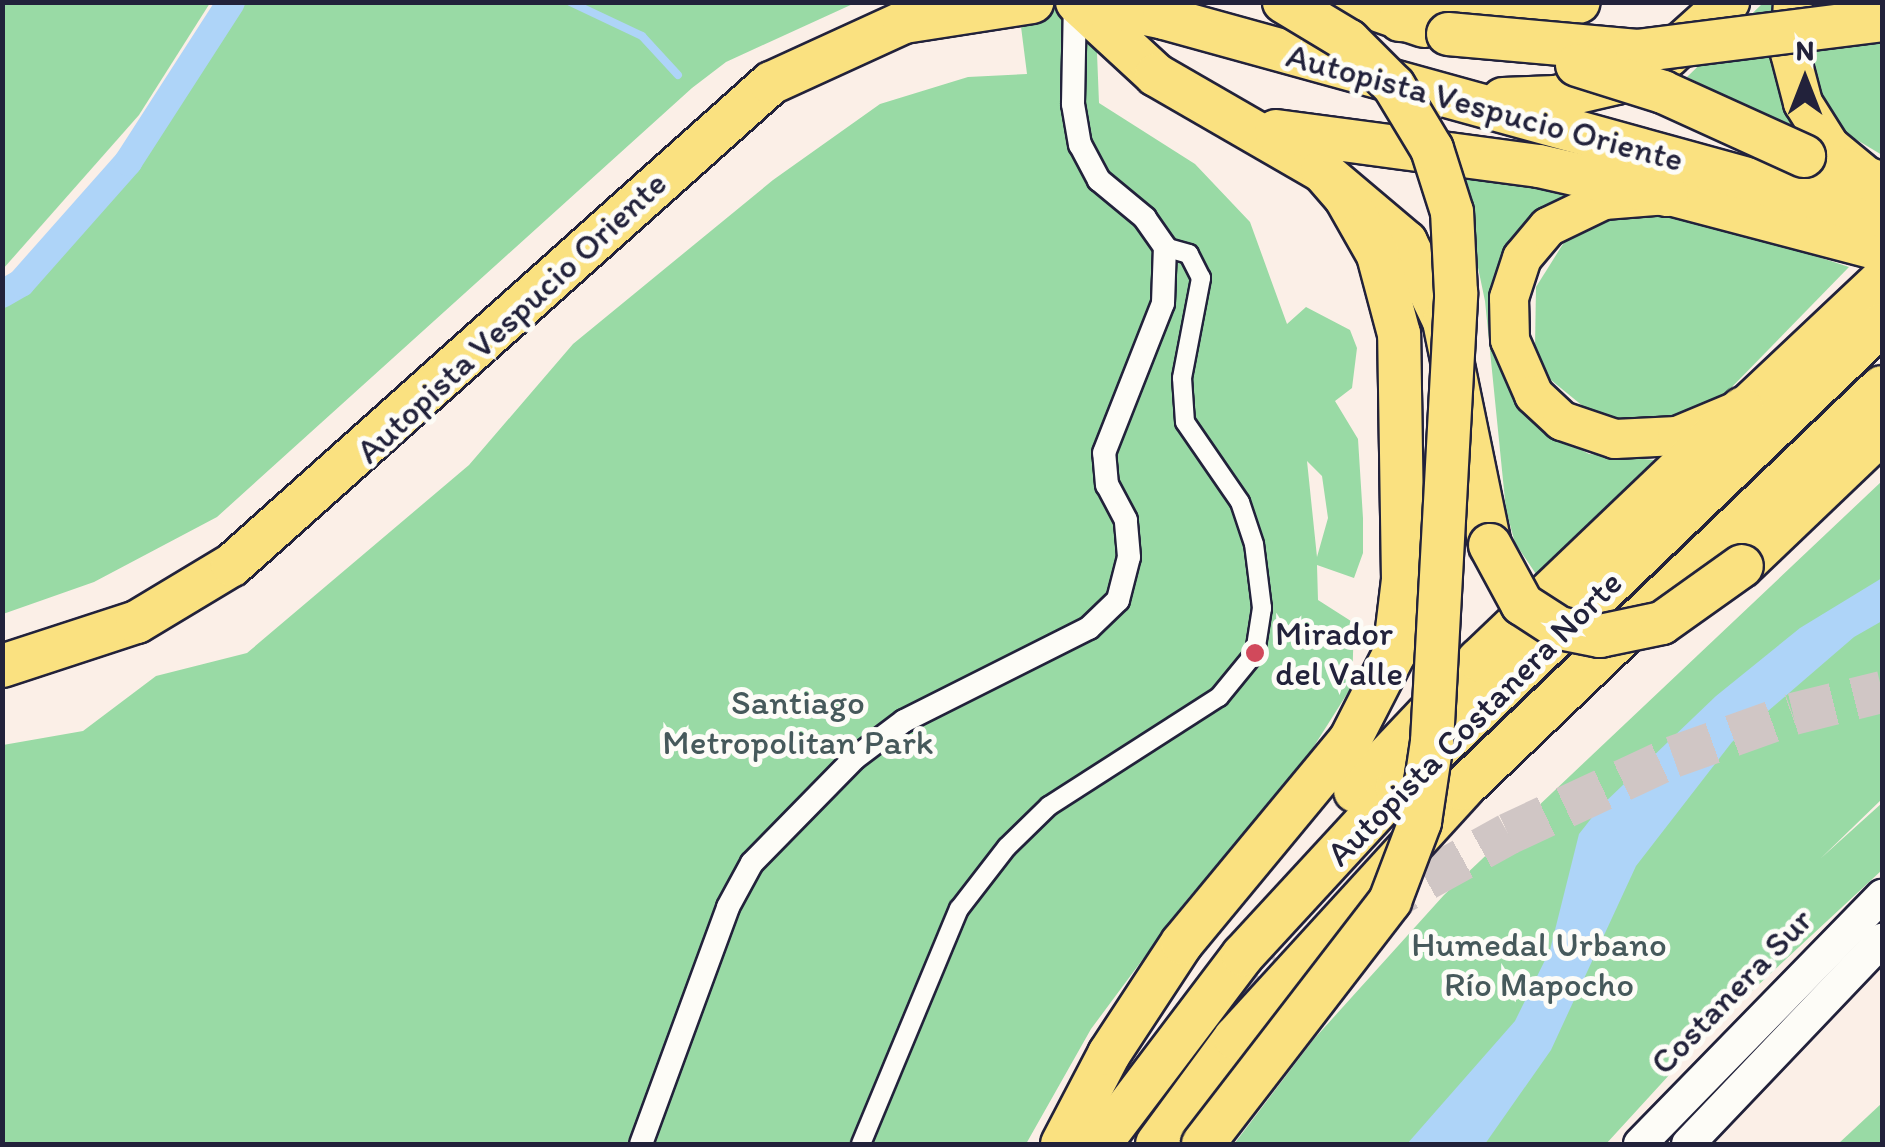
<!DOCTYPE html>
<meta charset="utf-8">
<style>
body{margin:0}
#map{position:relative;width:1885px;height:1147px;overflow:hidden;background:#fbefe7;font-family:Itim,sans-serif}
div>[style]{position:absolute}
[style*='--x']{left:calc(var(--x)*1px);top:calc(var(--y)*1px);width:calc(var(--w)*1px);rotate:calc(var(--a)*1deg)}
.green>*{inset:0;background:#99daa5}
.water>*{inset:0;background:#aed4f8}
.stream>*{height:8px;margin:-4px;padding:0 4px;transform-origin:4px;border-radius:4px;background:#aed4f8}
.canal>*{height:28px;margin:-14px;padding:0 14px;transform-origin:14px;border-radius:14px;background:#aed4f8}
.motorway-tunnel>*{height:42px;margin-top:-21px;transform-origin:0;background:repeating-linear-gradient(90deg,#d0c6c5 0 42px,transparent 0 63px)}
.roads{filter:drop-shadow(2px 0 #22223b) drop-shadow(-2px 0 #22223b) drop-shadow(0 2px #22223b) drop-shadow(0 -2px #22223b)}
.pedestrian>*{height:18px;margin:-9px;padding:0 9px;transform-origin:9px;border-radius:9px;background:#fdfcf7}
.minor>*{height:22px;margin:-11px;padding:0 11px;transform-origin:11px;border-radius:11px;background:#fdfcf7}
.secondary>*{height:32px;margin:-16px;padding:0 16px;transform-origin:16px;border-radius:16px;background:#fdfcf7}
.primary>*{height:38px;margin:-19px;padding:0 19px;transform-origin:19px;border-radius:19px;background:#fae180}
.motorway>*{height:42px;margin:-21px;padding:0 21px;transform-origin:21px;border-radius:21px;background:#fae180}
.bridges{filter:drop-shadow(2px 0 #22223b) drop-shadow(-2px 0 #22223b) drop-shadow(0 2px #22223b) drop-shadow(0 -2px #22223b)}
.motorway-bridge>*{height:42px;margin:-21px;padding:0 21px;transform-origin:21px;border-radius:21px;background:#fae180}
.dots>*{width:28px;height:28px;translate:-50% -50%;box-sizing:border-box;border:5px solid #fdfcf7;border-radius:50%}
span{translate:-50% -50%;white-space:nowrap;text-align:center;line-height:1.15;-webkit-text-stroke:10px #fdfcf7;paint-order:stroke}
.street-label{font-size:35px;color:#22223b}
.poi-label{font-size:35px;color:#22223b}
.left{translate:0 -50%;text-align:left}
.park-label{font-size:35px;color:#46595b}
.frame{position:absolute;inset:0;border:5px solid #22223b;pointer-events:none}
.north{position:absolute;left:1755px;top:30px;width:100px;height:100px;-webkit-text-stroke:8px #fdfcf7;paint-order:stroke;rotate:0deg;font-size:28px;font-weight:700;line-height:40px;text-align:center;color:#22223b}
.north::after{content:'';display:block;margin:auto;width:35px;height:45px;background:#22223b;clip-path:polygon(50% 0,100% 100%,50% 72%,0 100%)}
</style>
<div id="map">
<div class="green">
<i style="clip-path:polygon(3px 2px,210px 3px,139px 115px,3px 269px)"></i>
<i style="clip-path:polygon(241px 3px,855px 3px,726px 62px,692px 88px,217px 517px,94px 582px,3px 614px,3px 303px,26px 289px,135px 167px)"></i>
<i style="clip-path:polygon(evenodd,1018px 3px,1095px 3px,1099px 103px,1195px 164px,1250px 222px,1287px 324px,1306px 307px,1350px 330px,1357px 348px,1352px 388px,1335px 401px,1358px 439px,1363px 518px,1363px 553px,1354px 578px,1317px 565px,1318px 600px,1354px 623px,1352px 686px,1287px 789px,1189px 897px,1091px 1029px,1026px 1144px,3px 1144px,3px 745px,83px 731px,156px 676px,247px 653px,469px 465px,573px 344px,773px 180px,880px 104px,968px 77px,1027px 74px,1018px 3px,1307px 461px,1322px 476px,1328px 518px,1317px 557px,1307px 461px)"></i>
<i style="clip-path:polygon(1763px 3px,1774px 3px,1771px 20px,1807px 136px,1687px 77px)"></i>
<i style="clip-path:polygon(1806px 3px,1882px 3px,1882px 155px,1827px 122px,1800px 38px)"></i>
<i style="clip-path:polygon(1457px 167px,1595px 186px,1510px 255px,1547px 432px,1589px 454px,1654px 460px,1536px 574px,1515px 543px,1506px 510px,1485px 301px)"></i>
<i style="clip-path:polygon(1634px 209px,1706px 220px,1849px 267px,1731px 388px,1696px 414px,1660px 424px,1595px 416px,1546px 376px,1535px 347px,1536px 287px,1568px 236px,1599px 215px)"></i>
<i style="clip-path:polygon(1882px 481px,1882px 799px,1820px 859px,1882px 803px,1882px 870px,1714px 1026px,1606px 1144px,1234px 1144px,1314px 1039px,1444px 895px)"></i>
<i style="clip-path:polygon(1882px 1103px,1882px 1144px,1838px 1144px)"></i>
</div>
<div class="water">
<i style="clip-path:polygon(1882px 578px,1882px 621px,1854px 637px,1732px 742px,1636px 866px,1551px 1050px,1485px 1144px,1407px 1144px,1515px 1021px,1550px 950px,1579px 834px,1601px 806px,1716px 696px,1800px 628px)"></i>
</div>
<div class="stream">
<i style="--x:570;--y:2;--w:80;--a:25.3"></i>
<i style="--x:642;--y:36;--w:53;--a:47.3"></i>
</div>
<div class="canal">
<i style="--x:2;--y:294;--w:22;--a:-30"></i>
<i style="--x:21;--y:283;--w:162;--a:-48.5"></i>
<i style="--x:128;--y:162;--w:190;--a:-57.2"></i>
</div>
<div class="motorway-tunnel">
<i style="--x:1371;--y:910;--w:157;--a:-29"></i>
<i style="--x:1508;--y:834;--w:182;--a:-25"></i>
<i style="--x:1673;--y:757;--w:127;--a:-19.7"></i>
<i style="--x:1793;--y:714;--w:92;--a:-13.9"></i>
<i style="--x:1182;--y:1049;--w:130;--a:-38.1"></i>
</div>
<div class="roads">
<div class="pedestrian">
<i style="--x:861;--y:1144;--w:255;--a:-67.4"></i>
<i style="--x:959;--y:909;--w:78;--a:-52.3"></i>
<i style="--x:1007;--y:847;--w:59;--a:-44.3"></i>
<i style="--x:1049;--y:806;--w:202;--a:-32.7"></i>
<i style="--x:1219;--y:697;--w:57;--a:-50.7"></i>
<i style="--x:1255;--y:653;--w:46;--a:-81.2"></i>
<i style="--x:1262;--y:608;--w:64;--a:-97.1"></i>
<i style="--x:1254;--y:544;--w:44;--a:-108.4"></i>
<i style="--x:1240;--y:502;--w:97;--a:-124.5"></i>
<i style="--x:1185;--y:422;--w:44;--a:-93.9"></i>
<i style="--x:1182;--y:378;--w:102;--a:-79.2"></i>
<i style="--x:1201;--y:278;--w:27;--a:-117"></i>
<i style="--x:1189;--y:254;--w:25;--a:-164"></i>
</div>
<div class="minor">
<i style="--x:641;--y:1144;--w:252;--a:-69.8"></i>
<i style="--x:728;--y:907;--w:50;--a:-61.4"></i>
<i style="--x:752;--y:863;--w:147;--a:-45.6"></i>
<i style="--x:855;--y:758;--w:61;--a:-37.1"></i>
<i style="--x:904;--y:721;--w:207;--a:-26.7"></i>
<i style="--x:1089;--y:628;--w:40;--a:-44"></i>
<i style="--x:1118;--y:600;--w:44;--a:-75.7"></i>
<i style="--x:1129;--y:557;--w:37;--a:-95"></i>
<i style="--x:1126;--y:520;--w:40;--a:-118"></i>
<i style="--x:1107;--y:485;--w:32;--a:-95"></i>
<i style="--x:1104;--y:453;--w:161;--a:-68.5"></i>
<i style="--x:1163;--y:303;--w:56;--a:-88"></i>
<i style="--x:1165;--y:247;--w:35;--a:-125"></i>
<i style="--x:1145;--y:218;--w:60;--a:-140.4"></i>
<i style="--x:1099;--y:180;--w:40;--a:-118"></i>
<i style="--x:1080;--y:145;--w:42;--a:-99.7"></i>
<i style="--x:1073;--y:104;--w:102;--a:-88.9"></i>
</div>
<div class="secondary">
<i style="--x:1640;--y:1144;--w:347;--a:-45.7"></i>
<i style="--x:1688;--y:1144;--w:282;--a:-46.4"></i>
</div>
<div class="primary">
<i style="--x:1793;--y:2;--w:51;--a:93.4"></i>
<i style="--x:1790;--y:53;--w:52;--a:75.4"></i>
<i style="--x:1803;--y:103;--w:51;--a:57.9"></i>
<i style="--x:1830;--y:146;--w:44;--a:39.5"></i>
<i style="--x:1882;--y:252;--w:222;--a:-165.2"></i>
<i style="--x:1667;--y:195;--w:63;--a:175.5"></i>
<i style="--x:1604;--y:200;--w:62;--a:154.3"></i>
<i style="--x:1548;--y:227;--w:40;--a:130"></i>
<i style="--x:1522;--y:258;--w:42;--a:108"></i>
<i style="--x:1509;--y:298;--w:42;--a:88.6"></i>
<i style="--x:1510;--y:340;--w:60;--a:66.4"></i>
<i style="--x:1534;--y:395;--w:38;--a:43"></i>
<i style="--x:1562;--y:421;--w:56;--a:18.8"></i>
<i style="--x:1615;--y:439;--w:62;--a:-2.8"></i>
<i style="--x:1677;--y:436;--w:70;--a:-22.6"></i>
<i style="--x:1742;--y:409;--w:192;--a:-43.3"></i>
</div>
<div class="motorway">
<i style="--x:1077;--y:2;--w:108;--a:42.7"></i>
<i style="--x:1156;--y:75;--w:192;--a:30"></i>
<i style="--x:1322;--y:171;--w:110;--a:40.2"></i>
<i style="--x:1406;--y:242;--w:88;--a:64.3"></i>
<i style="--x:1444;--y:321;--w:229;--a:78.4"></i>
<i style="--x:1087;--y:2;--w:79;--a:11.7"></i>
<i style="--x:1164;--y:18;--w:745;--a:15.42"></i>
<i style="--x:1354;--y:2;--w:74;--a:18.9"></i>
<i style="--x:1400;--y:20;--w:79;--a:2.9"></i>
<i style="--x:1479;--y:24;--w:102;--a:-12.4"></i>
<i style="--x:1503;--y:99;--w:53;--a:-2.2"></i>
<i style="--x:1556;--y:97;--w:62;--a:-13.1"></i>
<i style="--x:1616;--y:83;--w:59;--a:-27.4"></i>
<i style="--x:1668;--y:56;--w:81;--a:-42"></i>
<i style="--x:1276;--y:131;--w:265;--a:7.6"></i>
<i style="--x:1539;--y:166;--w:131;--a:12.8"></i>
<i style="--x:1804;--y:156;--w:77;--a:19.6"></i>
<i style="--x:1742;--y:566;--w:194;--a:-43.7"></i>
<i style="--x:2;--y:666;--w:142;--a:-18.1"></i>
<i style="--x:137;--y:622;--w:111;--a:-31"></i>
<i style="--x:232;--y:565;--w:723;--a:-41.8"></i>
<i style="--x:771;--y:83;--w:146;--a:-24.6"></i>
<i style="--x:904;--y:22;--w:130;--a:-8.9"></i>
<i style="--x:1355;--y:791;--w:180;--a:-46.6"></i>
<i style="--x:1479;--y:660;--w:364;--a:-43.7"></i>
<i style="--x:1062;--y:1144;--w:102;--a:-62.4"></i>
<i style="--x:1109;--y:1054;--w:133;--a:-56.7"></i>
<i style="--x:1182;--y:943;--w:264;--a:-50.4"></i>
<i style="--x:1350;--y:740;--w:97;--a:-62.9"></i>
<i style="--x:1394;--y:654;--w:75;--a:-83.1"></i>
<i style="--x:1403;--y:580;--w:246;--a:-90.9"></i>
<i style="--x:1399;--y:334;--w:82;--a:-104.9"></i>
<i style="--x:1378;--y:255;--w:67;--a:-119.6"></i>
<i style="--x:1345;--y:197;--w:35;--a:-131"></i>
<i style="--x:1100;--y:1144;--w:237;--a:-52.9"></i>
<i style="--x:1243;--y:955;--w:227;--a:-47.3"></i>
<i style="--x:1397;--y:788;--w:671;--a:-43.73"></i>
<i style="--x:1157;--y:1144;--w:132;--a:-53.7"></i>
<i style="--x:1235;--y:1038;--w:337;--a:-47.6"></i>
<i style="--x:1462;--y:789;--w:581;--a:-43.75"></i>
</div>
</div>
<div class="bridges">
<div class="motorway-bridge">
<i style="--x:1448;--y:34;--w:190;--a:5.1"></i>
<i style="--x:1637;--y:51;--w:247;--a:-7.2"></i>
<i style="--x:1577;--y:65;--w:90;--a:17.4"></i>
<i style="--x:1663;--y:92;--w:155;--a:24.4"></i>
<i style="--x:1490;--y:545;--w:67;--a:61.5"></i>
<i style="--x:1522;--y:604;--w:44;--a:33"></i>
<i style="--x:1559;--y:628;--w:42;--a:11"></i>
<i style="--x:1600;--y:636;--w:63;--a:-11.8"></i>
<i style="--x:1662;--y:623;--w:98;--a:-35.5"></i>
<i style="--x:1203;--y:1144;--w:307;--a:-52.4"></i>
<i style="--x:1390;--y:901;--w:85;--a:-69.2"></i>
<i style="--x:1420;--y:822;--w:81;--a:-81.5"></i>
<i style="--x:1432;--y:742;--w:450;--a:-86.9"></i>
<i style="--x:1456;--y:293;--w:81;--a:-92.8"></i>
<i style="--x:1452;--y:212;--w:66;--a:-107.6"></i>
<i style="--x:1432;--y:149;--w:74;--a:-121.1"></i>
<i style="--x:1394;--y:86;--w:64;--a:-135"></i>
<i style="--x:1349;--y:41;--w:76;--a:-149"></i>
</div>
</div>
<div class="dots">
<i style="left:1255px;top:653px;background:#d1495b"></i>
</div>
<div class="street-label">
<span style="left:1485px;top:107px;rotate:15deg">Autopista Vespucio Oriente</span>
<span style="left:511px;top:317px;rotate:-43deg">Autopista Vespucio Oriente</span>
<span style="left:1474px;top:718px;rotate:-45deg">Autopista Costanera Norte</span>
<span style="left:1731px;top:991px;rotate:-46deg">Costanera Sur</span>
</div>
<div class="poi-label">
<span class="left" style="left:1275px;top:653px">Mirador<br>del Valle</span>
</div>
<div class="park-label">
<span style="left:798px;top:722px">Santiago<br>Metropolitan Park</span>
<span style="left:1539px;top:964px">Humedal Urbano<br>Río Mapocho</span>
</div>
<div class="frame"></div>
<div class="north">N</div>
</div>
